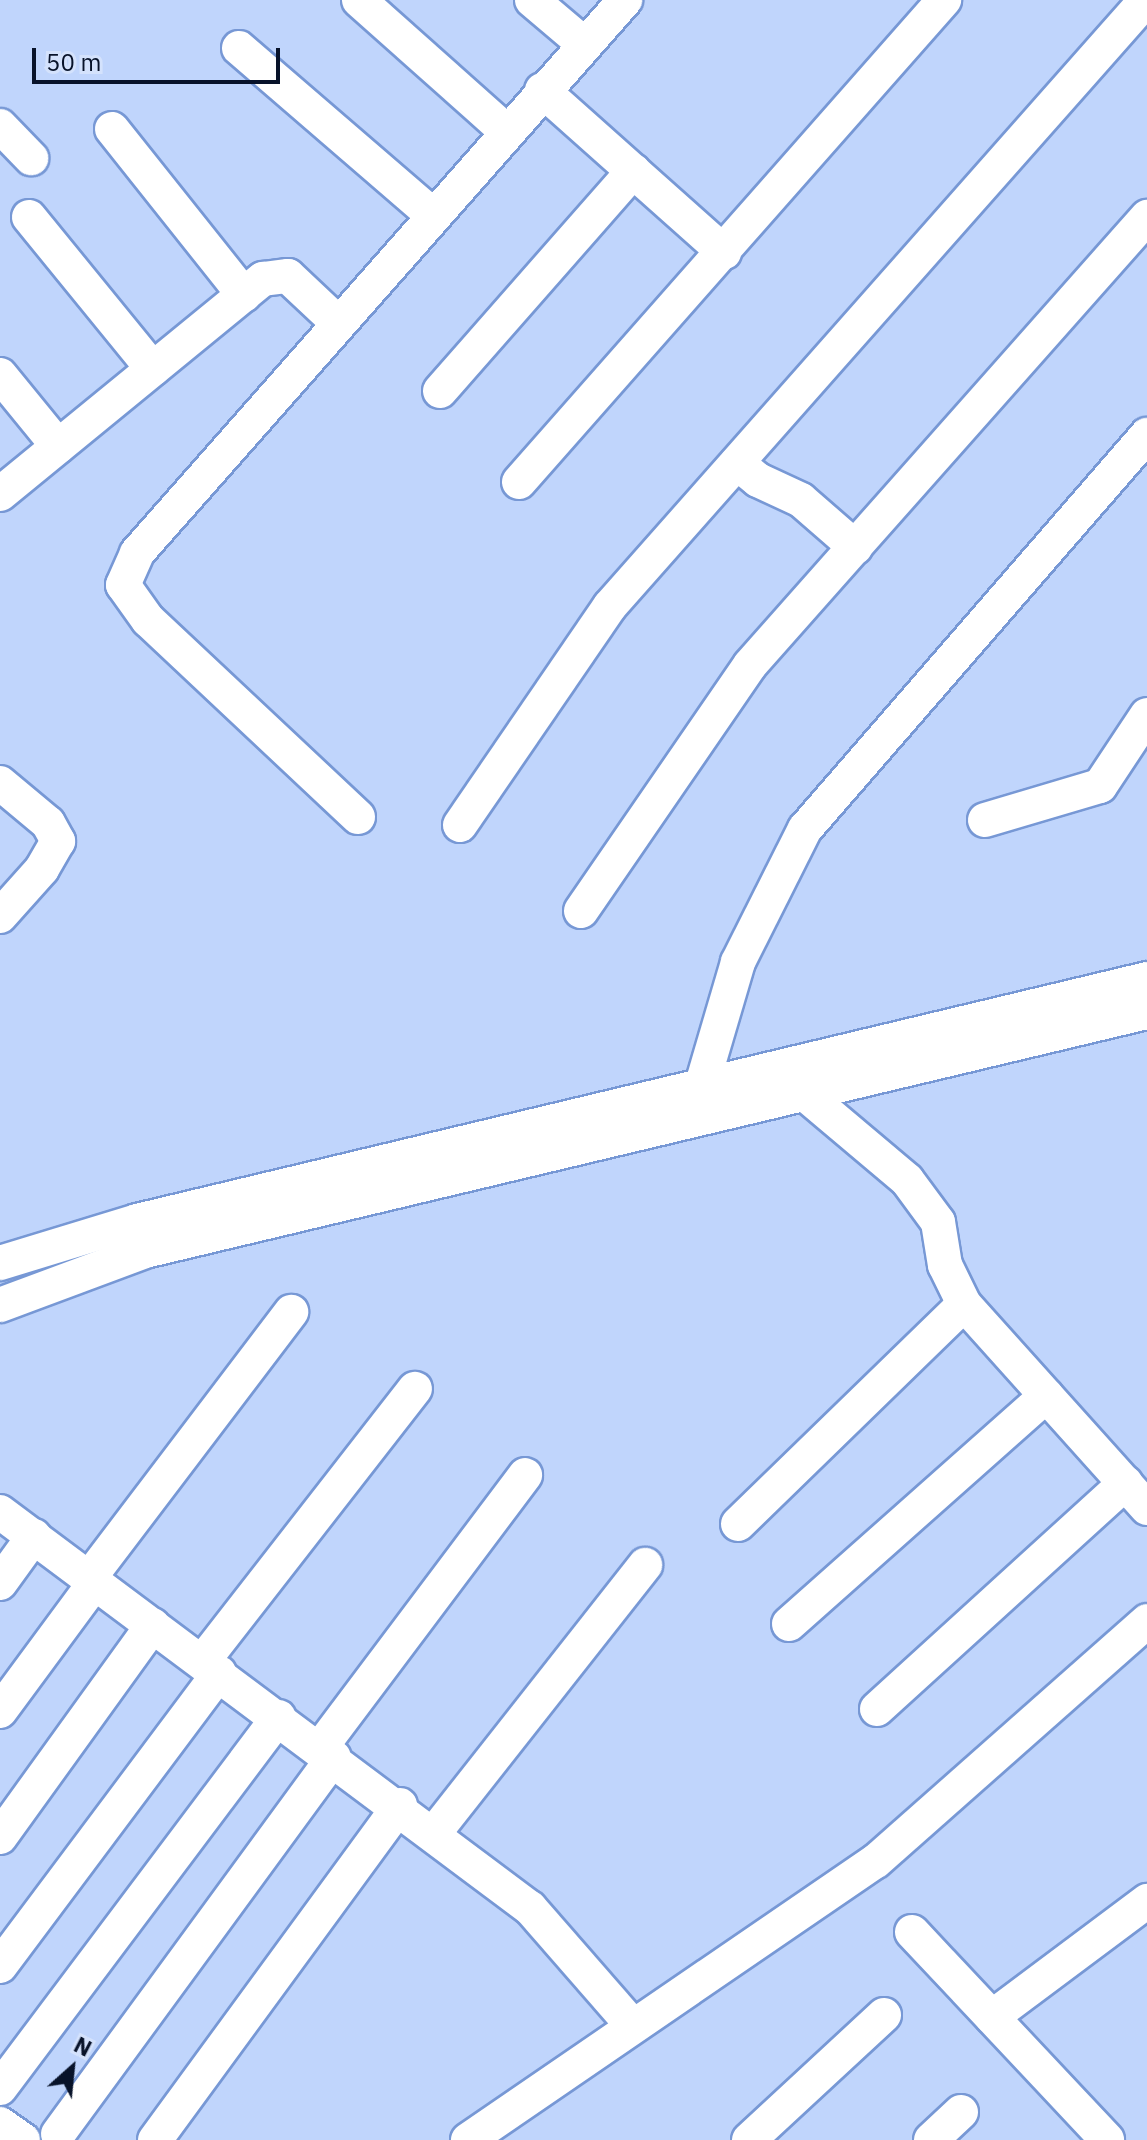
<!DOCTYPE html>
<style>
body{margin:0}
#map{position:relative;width:1147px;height:2140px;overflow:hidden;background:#c0d5fc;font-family:"IBM Plex Sans",sans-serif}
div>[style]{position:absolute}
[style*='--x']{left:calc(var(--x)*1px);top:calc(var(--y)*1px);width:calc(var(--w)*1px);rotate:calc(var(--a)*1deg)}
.roads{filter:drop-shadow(2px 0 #7798d5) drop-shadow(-2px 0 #7798d5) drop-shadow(0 2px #7798d5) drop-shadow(0 -2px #7798d5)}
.minor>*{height:34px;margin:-17px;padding:0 17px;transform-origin:17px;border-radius:17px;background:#fff}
span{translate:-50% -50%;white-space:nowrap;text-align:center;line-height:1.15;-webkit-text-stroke:8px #d4e2fc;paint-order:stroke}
.north{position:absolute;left:32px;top:2028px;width:80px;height:80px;-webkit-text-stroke:6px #d4e2fc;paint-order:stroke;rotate:27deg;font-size:22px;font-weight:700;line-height:32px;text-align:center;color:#08132a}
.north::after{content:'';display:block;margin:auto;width:28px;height:36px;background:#08132a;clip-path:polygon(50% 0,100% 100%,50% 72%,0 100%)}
.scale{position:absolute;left:32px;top:48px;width:248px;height:36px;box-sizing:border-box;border:4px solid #08132a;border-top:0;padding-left:10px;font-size:24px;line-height:28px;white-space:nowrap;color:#08132a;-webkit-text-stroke:6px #d4e2fc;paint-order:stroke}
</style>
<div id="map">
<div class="roads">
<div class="minor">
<i style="--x:359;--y:0;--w:195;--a:41.7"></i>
<i style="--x:532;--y:0;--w:68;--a:40.2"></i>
<i style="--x:239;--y:48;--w:254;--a:40.8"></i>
<i style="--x:542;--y:90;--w:244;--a:41.7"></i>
<i style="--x:0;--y:126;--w:45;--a:45.9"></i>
<i style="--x:112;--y:129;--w:212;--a:51.5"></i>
<i style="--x:29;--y:217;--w:196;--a:50.8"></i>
<i style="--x:0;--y:375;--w:92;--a:50.8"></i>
<i style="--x:440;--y:391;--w:293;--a:-48.7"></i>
<i style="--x:737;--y:463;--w:27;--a:39"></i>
<i style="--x:758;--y:480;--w:47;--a:24.9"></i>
<i style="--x:801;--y:500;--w:72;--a:41"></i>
<i style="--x:519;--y:482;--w:643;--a:-48.6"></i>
<i style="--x:0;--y:494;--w:340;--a:-39.3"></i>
<i style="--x:263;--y:279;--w:25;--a:-7"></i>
<i style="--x:288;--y:276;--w:67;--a:43.2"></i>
<i style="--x:0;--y:783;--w:62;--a:39.8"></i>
<i style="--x:48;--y:823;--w:21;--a:61"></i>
<i style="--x:58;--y:841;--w:32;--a:120"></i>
<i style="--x:42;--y:869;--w:63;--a:131.8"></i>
<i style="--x:358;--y:817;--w:288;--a:-136.8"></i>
<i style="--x:148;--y:620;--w:43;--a:-125.5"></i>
<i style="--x:123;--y:585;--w:35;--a:-66"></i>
<i style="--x:137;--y:553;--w:738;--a:-48.57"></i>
<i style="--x:985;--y:820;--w:120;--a:-16.5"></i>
<i style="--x:1100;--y:786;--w:85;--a:-56.5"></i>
<i style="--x:460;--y:825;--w:265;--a:-55.6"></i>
<i style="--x:610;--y:606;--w:809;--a:-48.51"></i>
<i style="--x:581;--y:911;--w:298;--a:-55.5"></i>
<i style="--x:750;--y:665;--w:599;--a:-48.45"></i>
<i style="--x:701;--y:1088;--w:131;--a:-73.6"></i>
<i style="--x:738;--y:962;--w:149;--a:-63.3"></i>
<i style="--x:805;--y:829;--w:522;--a:-49.04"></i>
<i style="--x:805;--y:1094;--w:133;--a:40.1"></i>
<i style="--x:907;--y:1180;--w:52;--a:53.6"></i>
<i style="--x:938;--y:1222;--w:44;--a:80.8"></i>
<i style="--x:945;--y:1265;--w:43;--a:64"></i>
<i style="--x:964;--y:1304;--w:274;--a:48.1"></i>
<i style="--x:0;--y:1263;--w:143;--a:-17"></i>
<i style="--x:137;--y:1221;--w:1039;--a:-13.47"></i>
<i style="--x:0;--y:1305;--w:155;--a:-20.4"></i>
<i style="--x:145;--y:1251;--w:1030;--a:-13.42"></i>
<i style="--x:0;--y:1512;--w:662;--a:36.77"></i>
<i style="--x:530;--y:1908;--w:155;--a:48.9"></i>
<i style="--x:738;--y:1524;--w:315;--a:-44.2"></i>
<i style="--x:90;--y:1577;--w:333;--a:-52.8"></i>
<i style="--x:0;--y:1583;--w:58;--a:-54.1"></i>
<i style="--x:789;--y:1624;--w:344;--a:-41.6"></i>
<i style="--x:203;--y:1661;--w:345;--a:-52.1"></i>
<i style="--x:877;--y:1709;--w:336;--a:-42.3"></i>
<i style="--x:0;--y:1711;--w:160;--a:-53.6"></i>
<i style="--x:321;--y:1747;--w:340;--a:-53.1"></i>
<i style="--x:435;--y:1832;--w:340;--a:-51.8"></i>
<i style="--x:0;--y:1837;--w:261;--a:-54.2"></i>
<i style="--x:912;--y:1932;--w:285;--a:46.8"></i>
<i style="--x:0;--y:1966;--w:366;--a:-53.2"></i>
<i style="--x:992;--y:2017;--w:194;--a:-36.8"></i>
<i style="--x:0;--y:2088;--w:464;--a:-53.1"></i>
<i style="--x:0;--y:2124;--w:28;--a:35"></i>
<i style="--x:58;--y:2134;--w:467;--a:-53.8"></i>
<i style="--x:155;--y:2140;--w:415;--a:-53.8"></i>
<i style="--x:468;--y:2140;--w:494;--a:-34.4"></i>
<i style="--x:876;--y:1861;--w:362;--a:-41.5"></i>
<i style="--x:749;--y:2140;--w:184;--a:-42.8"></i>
<i style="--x:931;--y:2140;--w:41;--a:-43"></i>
</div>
</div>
<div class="north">N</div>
<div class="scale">50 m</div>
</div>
